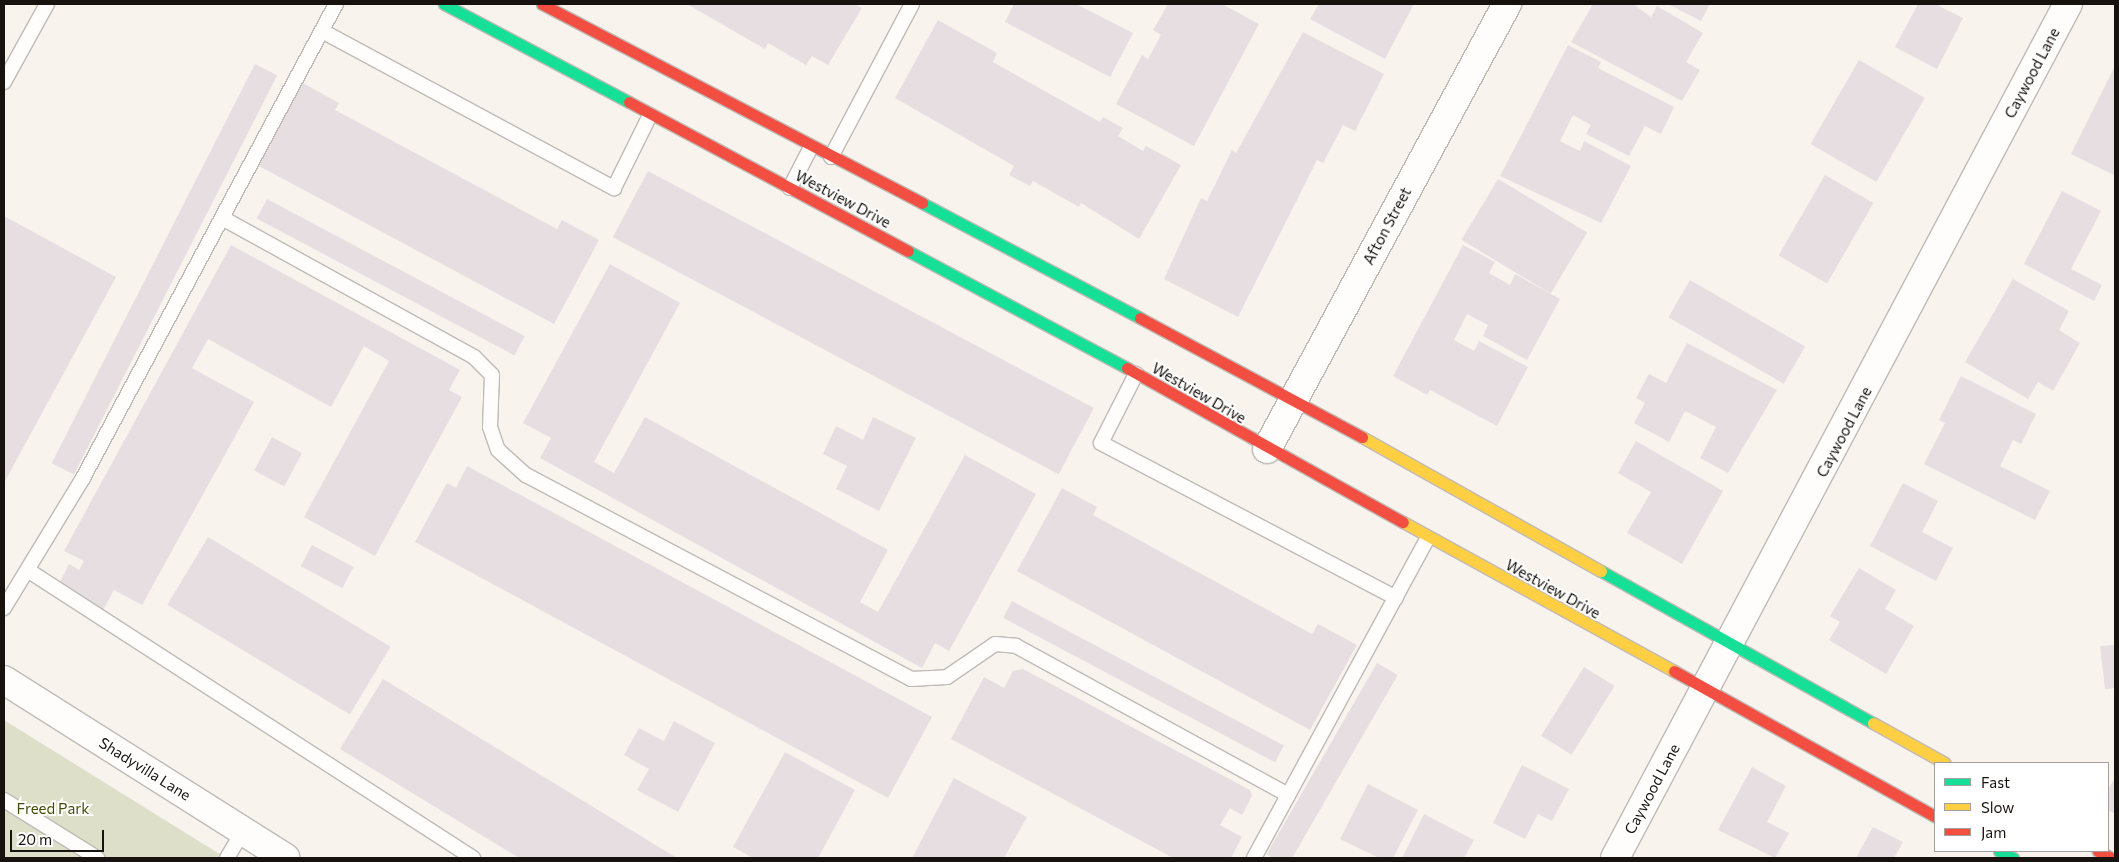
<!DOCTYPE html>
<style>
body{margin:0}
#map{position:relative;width:2119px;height:862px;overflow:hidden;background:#f9f3ee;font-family:Commissioner,sans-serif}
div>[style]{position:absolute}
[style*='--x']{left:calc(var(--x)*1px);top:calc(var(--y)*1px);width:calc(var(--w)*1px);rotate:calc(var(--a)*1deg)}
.green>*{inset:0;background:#dedfc9}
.building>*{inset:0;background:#e7dee1;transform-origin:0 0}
.path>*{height:3px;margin-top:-1.5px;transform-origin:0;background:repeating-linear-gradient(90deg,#d6d4d4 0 2.5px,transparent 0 6.5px)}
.roads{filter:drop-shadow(1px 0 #c0bab6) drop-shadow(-1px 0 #c0bab6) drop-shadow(0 1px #c0bab6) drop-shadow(0 -1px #c0bab6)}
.lane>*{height:14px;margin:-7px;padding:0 7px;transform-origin:7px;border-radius:7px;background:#fefdfc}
.street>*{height:28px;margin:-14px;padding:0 14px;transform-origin:14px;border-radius:14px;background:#fefdfc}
.fast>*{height:11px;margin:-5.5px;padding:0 5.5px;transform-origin:5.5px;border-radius:5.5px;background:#16e098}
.slow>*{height:11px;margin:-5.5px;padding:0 5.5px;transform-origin:5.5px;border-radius:5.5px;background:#ffcf43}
.jam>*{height:11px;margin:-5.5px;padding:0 5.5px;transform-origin:5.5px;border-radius:5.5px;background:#f24e42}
span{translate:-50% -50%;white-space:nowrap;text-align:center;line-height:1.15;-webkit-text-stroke:4px #fff;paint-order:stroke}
.street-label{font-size:15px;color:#18120e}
.park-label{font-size:15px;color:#464e0c}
.frame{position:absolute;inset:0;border:5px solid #18120e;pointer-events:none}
.legend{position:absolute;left:1934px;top:762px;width:175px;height:90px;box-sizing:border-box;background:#fff;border:1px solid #a3a09f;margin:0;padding:6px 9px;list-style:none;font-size:15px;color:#18120e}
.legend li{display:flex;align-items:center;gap:10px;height:25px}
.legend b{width:25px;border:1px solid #a3a09f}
.scale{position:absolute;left:10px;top:830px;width:94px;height:22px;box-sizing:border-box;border:2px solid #18120e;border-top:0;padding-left:6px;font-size:15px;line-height:18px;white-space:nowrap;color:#18120e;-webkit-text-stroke:4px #fff;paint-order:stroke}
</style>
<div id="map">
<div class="green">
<i style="clip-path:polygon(4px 720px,226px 858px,4px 858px)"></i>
</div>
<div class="building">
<i style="clip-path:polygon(687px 4px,855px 4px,862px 8px,828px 65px,812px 56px,806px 65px,768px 43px,765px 49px)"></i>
<i style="clip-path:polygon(1014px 4px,1076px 4px,1133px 33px,1110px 77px,1005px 22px)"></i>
<i style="clip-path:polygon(1168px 4px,1222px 4px,1259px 24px,1194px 146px,1116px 104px,1142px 55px,1148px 59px,1161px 35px,1153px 30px)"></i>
<i style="clip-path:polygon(1319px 4px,1414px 4px,1385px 59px,1310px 19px)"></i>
<i style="clip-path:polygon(1593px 4px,1633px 4px,1651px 17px,1657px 6px,1703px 33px,1686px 62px,1700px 70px,1682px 101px,1571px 42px)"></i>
<i style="clip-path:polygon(1668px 4px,1710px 4px,1701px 21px)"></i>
<i style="clip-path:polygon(1918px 4px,1935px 4px,1963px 18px,1937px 69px,1895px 47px)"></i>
<i style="clip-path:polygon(938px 20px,997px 53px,993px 62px,1100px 122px,1103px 117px,1123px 128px,1118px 136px,1143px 151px,1146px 146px,1181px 165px,1139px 239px,1081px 203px,1079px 207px,1033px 181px,1030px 186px,1009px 175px,1014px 166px,895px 98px)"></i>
<i style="clip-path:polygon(1303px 32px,1384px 74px,1355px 131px,1343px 125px,1323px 163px,1317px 160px,1238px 317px,1164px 279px,1201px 198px,1207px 201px,1232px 150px,1236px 153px)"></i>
<i style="clip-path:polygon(1568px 45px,1601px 62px,1598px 68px,1674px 107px,1661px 134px,1645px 126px,1629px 156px,1586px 134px,1591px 125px,1573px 115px,1560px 141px,1580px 151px,1584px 141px,1631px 166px,1601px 223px,1500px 176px)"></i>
<i style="left:1859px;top:60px;width:76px;height:97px;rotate:30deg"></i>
<i style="left:255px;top:64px;width:25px;height:448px;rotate:27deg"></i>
<i style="clip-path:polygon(2115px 66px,2115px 173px,2114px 175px,2071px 154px)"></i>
<i style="clip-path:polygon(303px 83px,339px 103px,335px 110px,557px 229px,562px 220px,599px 240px,554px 324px,259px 166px)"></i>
<i style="left:648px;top:171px;width:505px;height:75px;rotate:28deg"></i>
<i style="left:1825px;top:175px;width:56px;height:93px;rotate:30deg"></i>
<i style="left:1498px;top:179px;width:104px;height:71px;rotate:31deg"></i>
<i style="clip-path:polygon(2062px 191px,2101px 211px,2071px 269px,2102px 285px,2094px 301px,2024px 264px)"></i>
<i style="left:267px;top:199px;width:292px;height:22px;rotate:28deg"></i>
<i style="clip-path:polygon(4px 216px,116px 277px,4px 483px)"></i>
<i style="clip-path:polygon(231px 245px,460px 370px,449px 390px,462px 397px,375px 556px,304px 517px,389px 361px,364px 346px,331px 407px,208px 339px,192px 368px,254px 402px,142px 605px,114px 590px,102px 612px,57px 588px,69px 564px,79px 570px,84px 561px,64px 551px)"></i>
<i style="clip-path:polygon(1463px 245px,1495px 262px,1489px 273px,1510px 285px,1515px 274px,1560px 299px,1527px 360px,1483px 336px,1488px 325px,1467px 314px,1454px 340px,1474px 351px,1479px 341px,1528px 367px,1497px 426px,1430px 390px,1427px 395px,1393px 376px)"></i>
<i style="clip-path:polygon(610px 264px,680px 303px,594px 462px,614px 473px,645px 417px,888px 550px,860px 602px,878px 612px,965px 455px,1036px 494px,949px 651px,935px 643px,922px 668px,540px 458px,551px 438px,523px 423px)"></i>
<i style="clip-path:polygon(2013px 279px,2069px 311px,2059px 330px,2080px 343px,2053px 391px,2038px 382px,2028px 399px,1965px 362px)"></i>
<i style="left:1690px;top:280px;width:133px;height:43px;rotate:30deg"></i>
<i style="clip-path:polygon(1687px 343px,1777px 390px,1728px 473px,1700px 458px,1716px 427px,1685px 411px,1669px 442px,1634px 423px,1645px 403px,1636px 398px,1649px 374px,1666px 383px)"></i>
<i style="clip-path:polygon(1961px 376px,2036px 414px,2021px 444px,2013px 440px,2000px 466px,2050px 491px,2035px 520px,1924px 464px,1945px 423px,1939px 420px)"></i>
<i style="clip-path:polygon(873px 417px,916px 438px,879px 511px,836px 489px,847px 466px,823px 454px,836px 426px,863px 440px)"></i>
<i style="left:272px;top:437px;width:34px;height:38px;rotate:28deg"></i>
<i style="clip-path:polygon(1636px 441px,1723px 491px,1682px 564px,1627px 533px,1651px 492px,1618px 473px)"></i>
<i style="clip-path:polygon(467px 466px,932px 717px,888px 798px,415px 542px,447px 483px,456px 488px)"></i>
<i style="clip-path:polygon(1903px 483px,1938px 501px,1922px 532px,1953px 548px,1936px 581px,1870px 546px)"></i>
<i style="clip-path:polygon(1062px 488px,1097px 507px,1093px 515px,1312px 634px,1318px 624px,1357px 645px,1310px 730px,1017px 571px)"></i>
<i style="left:208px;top:537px;width:213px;height:79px;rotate:31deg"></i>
<i style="left:312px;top:545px;width:47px;height:24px;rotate:28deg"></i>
<i style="clip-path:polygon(1859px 568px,1896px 590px,1885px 609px,1914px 626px,1886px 674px,1829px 640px,1840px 622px,1830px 616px)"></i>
<i style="left:1012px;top:601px;width:308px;height:19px;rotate:28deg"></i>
<i style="clip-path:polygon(2115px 645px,2115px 688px,2105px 689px,2100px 646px)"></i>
<i style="left:1377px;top:663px;width:24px;height:221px;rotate:30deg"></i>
<i style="left:1584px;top:667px;width:36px;height:81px;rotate:32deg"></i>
<i style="clip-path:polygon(1023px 669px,1250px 790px,1252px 796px,1242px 815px,1230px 808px,1220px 825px,1242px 837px,1231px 858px,1173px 858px,951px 739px,984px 677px,1004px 688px,1013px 671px)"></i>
<i style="clip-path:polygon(383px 679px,677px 858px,519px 858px,340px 749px)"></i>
<i style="clip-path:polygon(674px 721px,715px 743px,678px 812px,637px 790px,649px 769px,624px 755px,639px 728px,664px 741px)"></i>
<i style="clip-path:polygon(785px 752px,855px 790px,818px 858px,753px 858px,733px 847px)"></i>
<i style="clip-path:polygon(1522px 765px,1569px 789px,1552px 821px,1538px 814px,1525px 839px,1493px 823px)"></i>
<i style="clip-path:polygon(1752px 767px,1786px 786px,1767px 822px,1789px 833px,1775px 858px,1718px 830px)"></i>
<i style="clip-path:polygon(2115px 777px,2115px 814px,2108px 810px,2108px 790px)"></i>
<i style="clip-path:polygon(954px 778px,1027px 817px,1004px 858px,912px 858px)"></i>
<i style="clip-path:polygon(1368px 784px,1418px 810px,1393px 858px,1379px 858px,1340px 839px)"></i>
<i style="clip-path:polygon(1424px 814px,1474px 840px,1464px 858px,1402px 858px)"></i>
<i style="clip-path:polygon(1873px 827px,1903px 842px,1894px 858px,1856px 858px)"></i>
</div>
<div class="path">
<i style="--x:4;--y:856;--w:4;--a:27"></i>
</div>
<div class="roads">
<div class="lane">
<i style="--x:322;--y:31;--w:332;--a:28.3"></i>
<i style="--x:614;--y:188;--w:81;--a:-63.7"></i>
<i style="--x:4;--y:82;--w:89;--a:-61.1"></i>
<i style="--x:831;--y:157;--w:173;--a:-62.1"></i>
<i style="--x:790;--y:188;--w:46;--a:-62.9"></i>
<i style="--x:224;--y:219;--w:286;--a:28.9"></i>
<i style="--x:474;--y:357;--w:25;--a:45"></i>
<i style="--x:492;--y:375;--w:52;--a:92.2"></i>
<i style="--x:490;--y:427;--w:24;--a:71"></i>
<i style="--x:498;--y:450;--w:38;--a:42"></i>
<i style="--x:526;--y:475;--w:436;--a:27.9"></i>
<i style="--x:911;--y:679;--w:36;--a:-3"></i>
<i style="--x:947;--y:677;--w:58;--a:-34.5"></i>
<i style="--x:995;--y:644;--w:21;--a:5"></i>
<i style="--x:1016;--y:646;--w:310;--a:28.7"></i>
<i style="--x:1136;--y:374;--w:77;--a:116.9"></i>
<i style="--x:1101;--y:443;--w:333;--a:27.7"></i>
<i style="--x:29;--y:571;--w:529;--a:32.88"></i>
<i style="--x:4;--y:608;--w:152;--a:-58.7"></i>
<i style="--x:83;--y:478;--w:537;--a:-61.91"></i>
<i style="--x:4;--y:800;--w:110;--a:31.9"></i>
<i style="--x:227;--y:858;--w:31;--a:-59"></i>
<i style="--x:1254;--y:858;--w:364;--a:-61.5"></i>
</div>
<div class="street">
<i style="--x:1267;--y:449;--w:506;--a:-61.66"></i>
<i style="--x:4;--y:680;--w:333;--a:32.3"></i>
<i style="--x:1615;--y:858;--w:967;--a:-62.06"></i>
</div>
<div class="fast">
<i style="--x:444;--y:4;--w:209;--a:27.9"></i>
<i style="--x:922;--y:203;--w:246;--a:27.8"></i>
<i style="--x:908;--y:251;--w:248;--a:28.1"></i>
<i style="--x:1601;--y:571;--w:312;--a:29.2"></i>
<i style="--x:1999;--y:851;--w:16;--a:27"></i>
</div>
<div class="slow">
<i style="--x:1362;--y:437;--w:274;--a:29.3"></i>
<i style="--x:1403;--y:522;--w:309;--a:28.8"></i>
<i style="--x:1873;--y:723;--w:82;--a:29.1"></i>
</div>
<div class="jam">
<i style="--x:542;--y:4;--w:429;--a:27.6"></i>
<i style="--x:629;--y:102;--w:316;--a:28.1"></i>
<i style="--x:1140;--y:318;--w:252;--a:28.2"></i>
<i style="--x:1127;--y:368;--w:316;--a:29.2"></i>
<i style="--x:1674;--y:671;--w:299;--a:29.1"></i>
<i style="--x:2098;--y:851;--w:15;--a:28"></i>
</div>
</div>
<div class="street-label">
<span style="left:2032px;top:73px;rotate:-62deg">Caywood Lane</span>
<span style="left:843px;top:199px;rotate:28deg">Westview Drive</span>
<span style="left:1387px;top:226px;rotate:-62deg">Afton Street</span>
<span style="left:1199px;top:393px;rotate:30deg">Westview Drive</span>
<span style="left:1844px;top:432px;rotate:-62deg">Caywood Lane</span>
<span style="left:1553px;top:589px;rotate:29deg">Westview Drive</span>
<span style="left:145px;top:769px;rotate:32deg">Shadyvilla Lane</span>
<span style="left:1652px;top:789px;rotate:-62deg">Caywood Lane</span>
</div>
<div class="park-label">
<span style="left:53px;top:809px">Freed Park</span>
</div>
<div class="frame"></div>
<ul class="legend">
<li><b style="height:6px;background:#16e098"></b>Fast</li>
<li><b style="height:6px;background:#ffcf43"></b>Slow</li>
<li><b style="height:6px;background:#f24e42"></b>Jam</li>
</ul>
<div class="scale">20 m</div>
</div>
